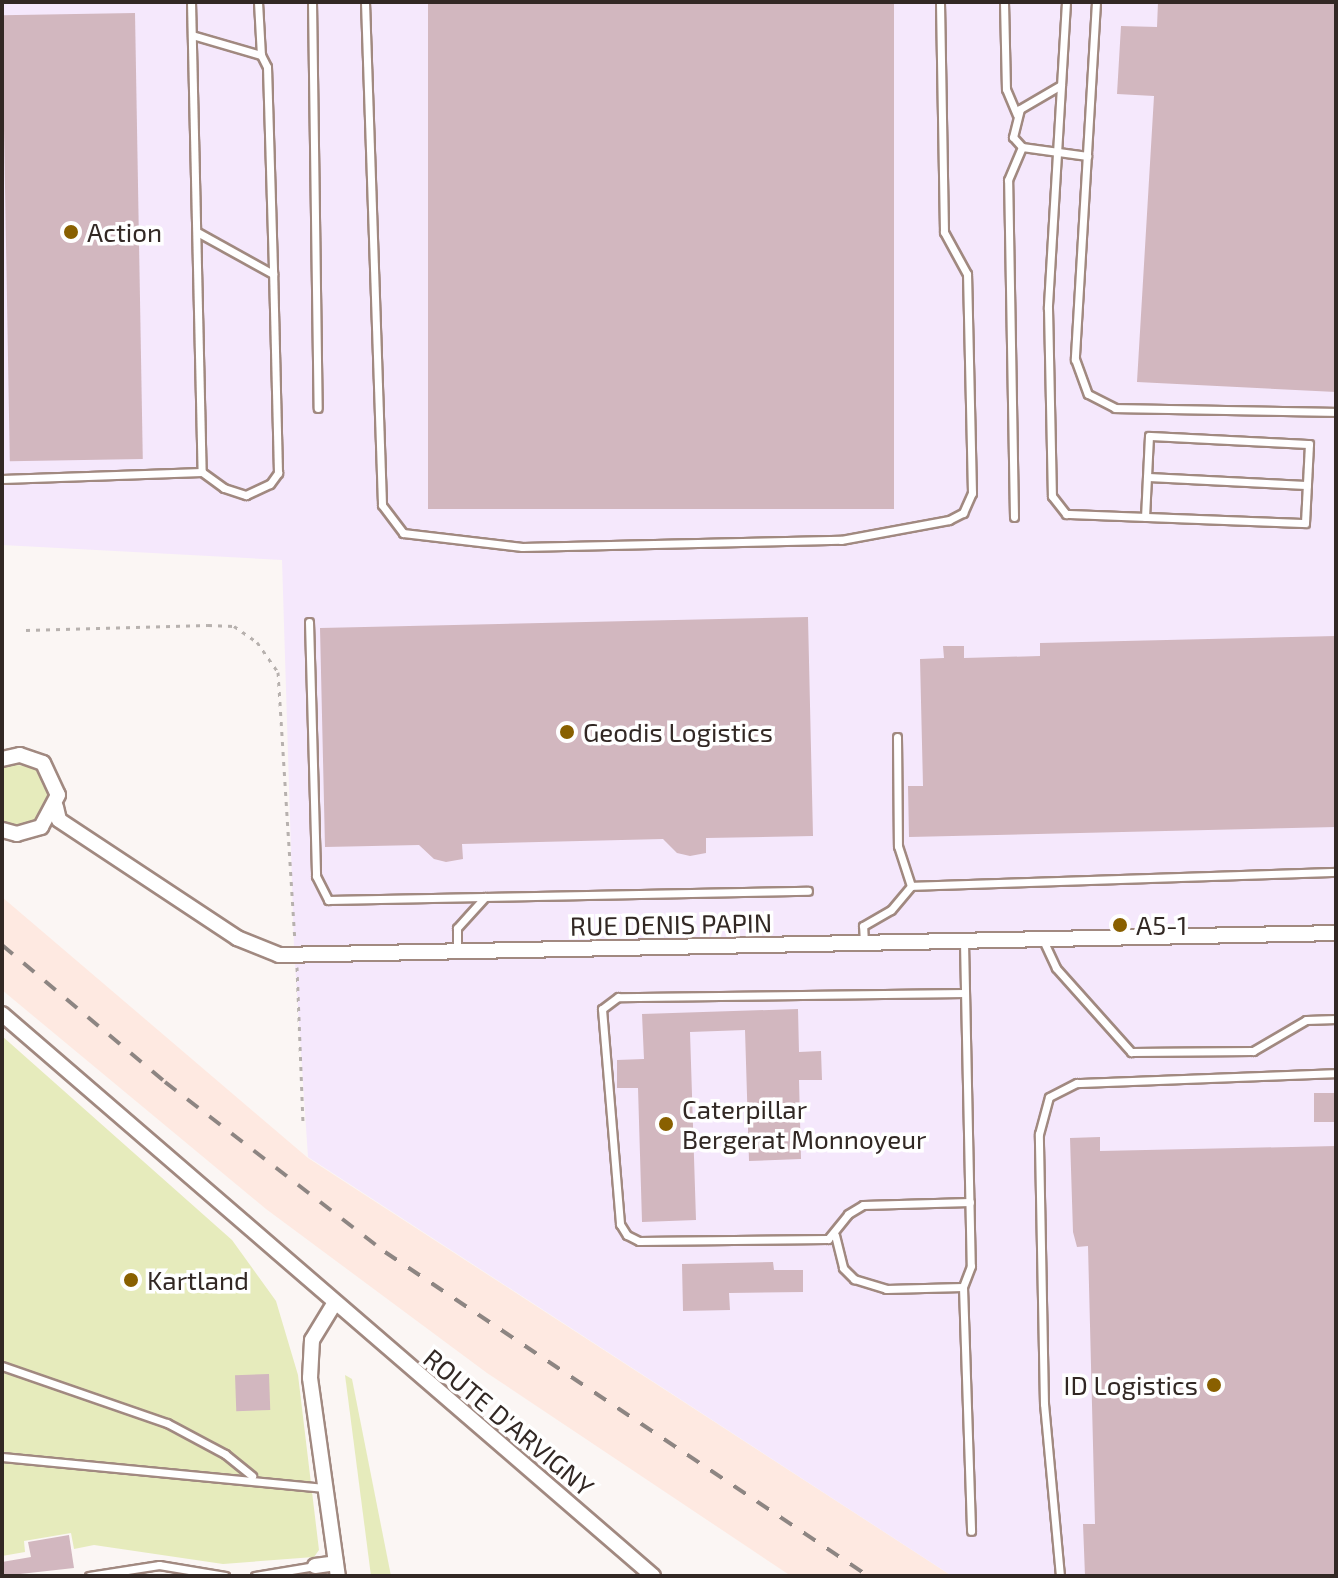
<!DOCTYPE html>
<style>
body{margin:0}
#map{position:relative;width:1338px;height:1578px;overflow:hidden;background:#fbf6f4;font-family:"Exo 2",sans-serif}
div>[style]{position:absolute}
[style*='--x']{left:calc(var(--x)*1px);top:calc(var(--y)*1px);width:calc(var(--w)*1px);rotate:calc(var(--a)*1deg)}
.built>*{inset:0;background:#fee9e1}
.industrial>*{inset:0;background:#f5e8fc}
.green>*{inset:0;background:#e6ebbc}
.building>*{inset:0;background:#d2b7bf;transform-origin:0 0}
.path>*{height:3px;margin-top:-1.5px;transform-origin:0;background:repeating-linear-gradient(90deg,#b7b1ae 0 4px,transparent 0 10px)}
.roads{filter:drop-shadow(2px 0 #a18980) drop-shadow(-2px 0 #a18980) drop-shadow(0 2px #a18980) drop-shadow(0 -2px #a18980)}
.lane>*{height:7px;margin:-3.5px;padding:0 3.5px;transform-origin:3.5px;border-radius:3.5px;background:#fff}
.street>*{height:14px;margin:-7px;padding:0 7px;transform-origin:7px;border-radius:7px;background:#fff}
.rail>*{height:4px;margin-top:-2px;transform-origin:0;background:repeating-linear-gradient(90deg,#8d8582 0 14px,transparent 0 28px)}
.dots>*{width:22px;height:22px;translate:-50% -50%;box-sizing:border-box;border:4px solid #fff;border-radius:50%}
span{translate:-50% -50%;white-space:nowrap;text-align:center;line-height:1.15;-webkit-text-stroke:7px #fff;paint-order:stroke}
.poi-label{font-size:26px;color:#322824}
.left{translate:0 -50%;text-align:left}
.right{translate:-100% -50%;text-align:right}
.street-label{font-size:26px;color:#322824}
.frame{position:absolute;inset:0;border:4px solid #322824;pointer-events:none}
</style>
<div id="map">
<div class="built">
<i style="clip-path:polygon(2px 897px,308px 1158px,952px 1576px,791px 1576px,487px 1373px,266px 1209px,2px 990px)"></i>
</div>
<div class="industrial">
<i style="clip-path:polygon(2px 2px,1336px 2px,1336px 1576px,952px 1576px,308px 1157px,294px 948px,282px 560px,2px 545px)"></i>
</div>
<div class="green">
<i style="clip-path:polygon(9px 764px,34px 767px,51px 793px,36px 822px,20px 826px,2px 822px,2px 768px)"></i>
<i style="clip-path:polygon(2px 1036px,232px 1240px,276px 1301px,298px 1375px,319px 1550px,314px 1557px,223px 1564px,94px 1545px,74px 1549px,71px 1533px,24px 1541px,25px 1552px,2px 1556px)"></i>
<i style="clip-path:polygon(345px 1375px,352px 1379px,391px 1576px,371px 1576px)"></i>
</div>
<div class="building">
<i style="left:428px;top:2px;width:466px;height:507px"></i>
<i style="clip-path:polygon(1158px 2px,1336px 2px,1336px 392px,1137px 382px,1154px 96px,1117px 94px,1121px 26px,1157px 27px)"></i>
<i style="left:135px;top:13px;width:446px;height:133px;rotate:89deg"></i>
<i style="clip-path:polygon(808px 617px,813px 836px,706px 838px,706px 853px,690px 856px,677px 853px,663px 839px,462px 844px,463px 859px,446px 862px,434px 859px,419px 845px,325px 847px,320px 628px)"></i>
<i style="clip-path:polygon(1336px 636px,1336px 827px,909px 837px,908px 786px,923px 786px,920px 659px,944px 658px,943px 646px,964px 646px,964px 658px,1040px 656px,1040px 643px)"></i>
<i style="clip-path:polygon(798px 1009px,799px 1052px,821px 1051px,822px 1080px,799px 1080px,801px 1159px,749px 1161px,745px 1030px,690px 1032px,696px 1220px,642px 1222px,638px 1088px,617px 1088px,617px 1060px,644px 1059px,642px 1014px)"></i>
<i style="left:1336px;top:1093px;width:29px;height:22px;rotate:90deg"></i>
<i style="clip-path:polygon(1100px 1137px,1100px 1151px,1336px 1146px,1336px 1576px,1085px 1576px,1083px 1524px,1095px 1524px,1088px 1246px,1077px 1247px,1073px 1232px,1070px 1138px)"></i>
<i style="clip-path:polygon(773px 1262px,774px 1270px,803px 1270px,803px 1292px,729px 1293px,730px 1310px,683px 1311px,682px 1264px)"></i>
<i style="left:269px;top:1374px;width:36px;height:34px;rotate:88deg"></i>
<i style="clip-path:polygon(69px 1535px,74px 1568px,2px 1576px,2px 1562px,31px 1557px,28px 1542px)"></i>
</div>
<div class="path">
<i style="--x:26;--y:630;--w:182;--a:-1.6"></i>
<i style="--x:208;--y:625;--w:26;--a:2"></i>
<i style="--x:234;--y:626;--w:28;--a:35"></i>
<i style="--x:257;--y:642;--w:37;--a:55"></i>
<i style="--x:278;--y:672;--w:268;--a:86.4"></i>
<i style="--x:297;--y:967;--w:156;--a:87.8"></i>
</div>
<div class="roads">
<div class="lane">
<i style="--x:191;--y:2;--w:470;--a:88.7"></i>
<i style="--x:258;--y:2;--w:53;--a:86.8"></i>
<i style="--x:312;--y:2;--w:406;--a:89.2"></i>
<i style="--x:365;--y:2;--w:503;--a:88.06"></i>
<i style="--x:382;--y:505;--w:35;--a:53"></i>
<i style="--x:403;--y:533;--w:120;--a:6.7"></i>
<i style="--x:522;--y:547;--w:319;--a:-1.3"></i>
<i style="--x:841;--y:540;--w:110;--a:-10.5"></i>
<i style="--x:949;--y:520;--w:16;--a:-27"></i>
<i style="--x:963;--y:513;--w:22;--a:-66"></i>
<i style="--x:972;--y:493;--w:219;--a:-91.3"></i>
<i style="--x:967;--y:274;--w:48;--a:-118.7"></i>
<i style="--x:944;--y:232;--w:230;--a:-91"></i>
<i style="--x:1004;--y:2;--w:87;--a:88.7"></i>
<i style="--x:1006;--y:89;--w:28;--a:67"></i>
<i style="--x:1066;--y:2;--w:307;--a:93.4"></i>
<i style="--x:1048;--y:308;--w:188;--a:88.8"></i>
<i style="--x:1052;--y:496;--w:23;--a:52"></i>
<i style="--x:1066;--y:514;--w:239;--a:2.2"></i>
<i style="--x:1305;--y:523;--w:79;--a:-87.1"></i>
<i style="--x:1309;--y:444;--w:160;--a:-177.1"></i>
<i style="--x:1149;--y:436;--w:81;--a:92.8"></i>
<i style="--x:1096;--y:2;--w:358;--a:93.4"></i>
<i style="--x:1075;--y:359;--w:37;--a:70"></i>
<i style="--x:1088;--y:394;--w:30;--a:27"></i>
<i style="--x:1115;--y:408;--w:221;--a:1"></i>
<i style="--x:192;--y:35;--w:72;--a:16.2"></i>
<i style="--x:261;--y:55;--w:13;--a:63"></i>
<i style="--x:267;--y:67;--w:207;--a:88.3"></i>
<i style="--x:1061;--y:85;--w:48;--a:149.7"></i>
<i style="--x:1020;--y:109;--w:29;--a:104"></i>
<i style="--x:1013;--y:137;--w:13;--a:48"></i>
<i style="--x:1022;--y:147;--w:66;--a:7.9"></i>
<i style="--x:1147;--y:477;--w:160;--a:2.9"></i>
<i style="--x:2;--y:479;--w:200;--a:-2"></i>
<i style="--x:202;--y:472;--w:27;--a:36"></i>
<i style="--x:224;--y:488;--w:23;--a:18"></i>
<i style="--x:246;--y:495;--w:26;--a:-25"></i>
<i style="--x:270;--y:484;--w:14;--a:-54"></i>
<i style="--x:278;--y:473;--w:199;--a:-91.4"></i>
<i style="--x:273;--y:274;--w:85;--a:-151"></i>
<i style="--x:1014;--y:517;--w:337;--a:-91"></i>
<i style="--x:1008;--y:180;--w:36;--a:-67"></i>
<i style="--x:309;--y:622;--w:254;--a:88.4"></i>
<i style="--x:316;--y:876;--w:27;--a:63"></i>
<i style="--x:328;--y:900;--w:480;--a:-1.1"></i>
<i style="--x:897;--y:737;--w:109;--a:89.5"></i>
<i style="--x:898;--y:846;--w:42;--a:72"></i>
<i style="--x:1043;--y:940;--w:31;--a:65"></i>
<i style="--x:1056;--y:968;--w:113;--a:48.2"></i>
<i style="--x:1131;--y:1052;--w:122;--a:-0.5"></i>
<i style="--x:1253;--y:1051;--w:61;--a:-30.3"></i>
<i style="--x:1306;--y:1020;--w:30;--a:-2"></i>
<i style="--x:964;--y:942;--w:324;--a:88.8"></i>
<i style="--x:971;--y:1266;--w:22;--a:111"></i>
<i style="--x:963;--y:1287;--w:244;--a:88.1"></i>
<i style="--x:864;--y:943;--w:17;--a:-93"></i>
<i style="--x:863;--y:926;--w:32;--a:-30"></i>
<i style="--x:891;--y:910;--w:31;--a:-50"></i>
<i style="--x:911;--y:886;--w:425;--a:-1.9"></i>
<i style="--x:457;--y:951;--w:23;--a:-90"></i>
<i style="--x:457;--y:928;--w:42;--a:-47.9"></i>
<i style="--x:965;--y:993;--w:347;--a:179.3"></i>
<i style="--x:618;--y:997;--w:20;--a:143"></i>
<i style="--x:602;--y:1009;--w:216;--a:85.2"></i>
<i style="--x:620;--y:1224;--w:13;--a:58"></i>
<i style="--x:627;--y:1235;--w:13;--a:27"></i>
<i style="--x:639;--y:1241;--w:189;--a:-0.6"></i>
<i style="--x:828;--y:1239;--w:32;--a:-51"></i>
<i style="--x:848;--y:1214;--w:17;--a:-31"></i>
<i style="--x:863;--y:1205;--w:107;--a:-1.6"></i>
<i style="--x:835;--y:1235;--w:34;--a:76"></i>
<i style="--x:843;--y:1268;--w:16;--a:45"></i>
<i style="--x:854;--y:1279;--w:34;--a:17"></i>
<i style="--x:886;--y:1289;--w:77;--a:-1.5"></i>
<i style="--x:2;--y:1366;--w:175;--a:19.1"></i>
<i style="--x:167;--y:1423;--w:66;--a:28.1"></i>
<i style="--x:225;--y:1454;--w:35;--a:39"></i>
<i style="--x:2;--y:1457;--w:324;--a:5.5"></i>
<i style="--x:89;--y:1576;--w:71;--a:-8.9"></i>
<i style="--x:159;--y:1565;--w:67;--a:9.5"></i>
<i style="--x:255;--y:1576;--w:61;--a:-9.5"></i>
<i style="--x:1060;--y:1576;--w:173;--a:-95.3"></i>
<i style="--x:1044;--y:1404;--w:270;--a:-91.1"></i>
<i style="--x:1039;--y:1134;--w:38;--a:-75"></i>
<i style="--x:1049;--y:1097;--w:31;--a:-27"></i>
<i style="--x:1077;--y:1083;--w:259;--a:-2.2"></i>
</div>
<div class="street">
<i style="--x:2;--y:759;--w:18;--a:-13"></i>
<i style="--x:20;--y:755;--w:24;--a:19"></i>
<i style="--x:43;--y:763;--w:35;--a:65"></i>
<i style="--x:58;--y:795;--w:36;--a:118"></i>
<i style="--x:41;--y:827;--w:25;--a:164"></i>
<i style="--x:17;--y:834;--w:16;--a:-165"></i>
<i style="--x:56;--y:807;--w:13;--a:77"></i>
<i style="--x:59;--y:820;--w:214;--a:33.5"></i>
<i style="--x:237;--y:938;--w:45;--a:22"></i>
<i style="--x:279;--y:955;--w:1057;--a:-1.19"></i>
<i style="--x:2;--y:1014;--w:860;--a:40.8"></i>
<i style="--x:334;--y:1304;--w:42;--a:121.4"></i>
<i style="--x:312;--y:1340;--w:38;--a:93"></i>
<i style="--x:310;--y:1378;--w:200;--a:82"></i>
<i style="--x:315;--y:1566;--w:21;--a:-8"></i>
</div>
</div>
<div class="rail">
<i style="--x:2;--y:945;--w:213;--a:40"></i>
<i style="--x:165;--y:1082;--w:278;--a:37.7"></i>
<i style="--x:385;--y:1252;--w:582;--a:33.85"></i>
</div>
<div class="dots">
<i style="left:71px;top:232px;background:#896000"></i>
<i style="left:567px;top:732px;background:#896000"></i>
<i style="left:1120px;top:925px;background:#896000"></i>
<i style="left:666px;top:1124px;background:#896000"></i>
<i style="left:131px;top:1280px;background:#896000"></i>
<i style="left:1214px;top:1385px;background:#896000"></i>
</div>
<div class="poi-label">
<span class="left" style="left:87px;top:232px">Action</span>
<span class="left" style="left:583px;top:732px">Geodis Logistics</span>
<span class="left" style="left:1136px;top:925px">A5-1</span>
<span class="left" style="left:682px;top:1124px">Caterpillar<br>Bergerat Monnoyeur</span>
<span class="left" style="left:147px;top:1280px">Kartland</span>
<span class="right" style="left:1198px;top:1385px">ID Logistics</span>
</div>
<div class="street-label">
<span style="left:671px;top:924px;rotate:-1deg">RUE DENIS PAPIN</span>
<span style="left:509px;top:1422px;rotate:40deg">ROUTE D'ARVIGNY</span>
</div>
<div class="frame"></div>
</div>
